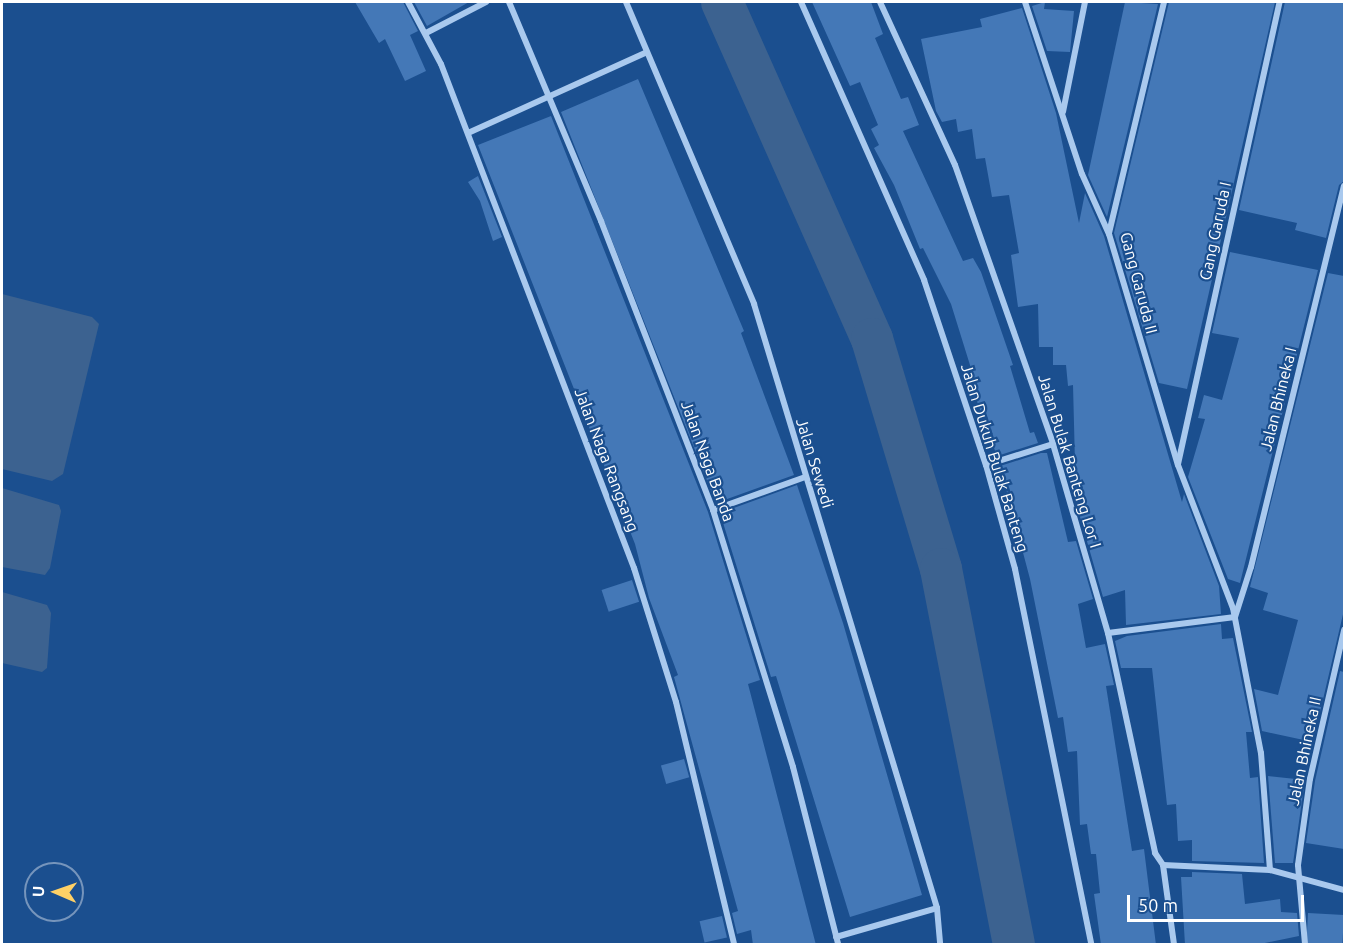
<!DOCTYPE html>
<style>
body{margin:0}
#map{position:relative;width:1346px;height:946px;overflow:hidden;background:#1b4f8f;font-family:Ubuntu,sans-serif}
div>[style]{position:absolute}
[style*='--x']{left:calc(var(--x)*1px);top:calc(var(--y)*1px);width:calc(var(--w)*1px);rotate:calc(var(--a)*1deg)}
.water>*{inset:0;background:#3c6290}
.river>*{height:42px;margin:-21px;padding:0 21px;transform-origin:21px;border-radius:21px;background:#3c6290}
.building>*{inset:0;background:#4478b7;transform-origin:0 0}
.minor>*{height:6px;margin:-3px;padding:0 3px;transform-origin:3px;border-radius:3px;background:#a9c9ee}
span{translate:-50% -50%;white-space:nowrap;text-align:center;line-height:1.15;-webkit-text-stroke:4.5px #1b4f8f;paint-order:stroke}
.street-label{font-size:16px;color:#fff}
.frame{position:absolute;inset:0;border:3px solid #fff;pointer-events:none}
.north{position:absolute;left:24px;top:862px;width:60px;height:60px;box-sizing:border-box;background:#1b4f8f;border:2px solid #7695bc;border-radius:50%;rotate:272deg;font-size:16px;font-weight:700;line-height:24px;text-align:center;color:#fff}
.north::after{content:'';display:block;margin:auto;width:21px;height:27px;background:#ffd166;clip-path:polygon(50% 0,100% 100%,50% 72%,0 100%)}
.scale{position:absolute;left:1127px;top:895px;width:177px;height:27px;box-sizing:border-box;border:3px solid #fff;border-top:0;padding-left:8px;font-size:18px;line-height:21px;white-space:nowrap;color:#fff;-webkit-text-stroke:4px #1b4f8f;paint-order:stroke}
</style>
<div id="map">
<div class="water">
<i style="clip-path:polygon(2px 294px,92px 317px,99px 324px,63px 474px,52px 481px,2px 469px)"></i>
<i style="clip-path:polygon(2px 488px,59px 505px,61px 511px,50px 568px,45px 575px,2px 567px)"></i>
<i style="clip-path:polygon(2px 592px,47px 605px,51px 613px,47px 668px,42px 672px,2px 663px)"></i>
</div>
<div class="river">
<i style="--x:722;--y:2;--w:369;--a:66"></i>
<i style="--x:872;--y:339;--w:240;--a:73.3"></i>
<i style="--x:941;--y:569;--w:382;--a:79"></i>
</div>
<div class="building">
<i style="clip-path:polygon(355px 2px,403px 2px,418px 31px,410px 35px,426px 71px,405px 81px,385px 39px,379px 43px)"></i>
<i style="clip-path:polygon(414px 2px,469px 2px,427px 26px)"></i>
<i style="clip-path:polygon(812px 2px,871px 2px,883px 34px,875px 38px,901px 99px,908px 97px,919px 125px,903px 131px,963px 261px,973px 258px,981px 272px,1013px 365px,1010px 366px,1030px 433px,1034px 432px,1038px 443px,997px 456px,975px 396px,974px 378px,951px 304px,923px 248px,920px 249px,894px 185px,874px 148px,879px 145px,871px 129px,878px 125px,860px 82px,850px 86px)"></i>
<i style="clip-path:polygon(1045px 2px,1044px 9px,1074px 11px,1070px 52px,1047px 51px,1032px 6px)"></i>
<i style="clip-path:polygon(1125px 2px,1158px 4px,1107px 217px,1088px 175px)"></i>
<i style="clip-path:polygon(1169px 2px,1275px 2px,1187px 389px,1159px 383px,1114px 233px)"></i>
<i style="clip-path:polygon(1285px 2px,1344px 2px,1344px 181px,1339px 185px,1326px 238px,1295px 230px,1297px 223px,1239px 210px)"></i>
<i style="clip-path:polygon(1022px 8px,1056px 113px,1079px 223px,1085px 193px,1104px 236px,1182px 502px,1184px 494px,1219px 586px,1221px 614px,1126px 625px,1125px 590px,1103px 597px,1076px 503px,1073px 385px,1068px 386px,1066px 365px,1053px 365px,1053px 347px,1039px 347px,1038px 304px,1018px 307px,1011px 255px,1019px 253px,1009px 195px,992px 197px,985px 158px,976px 159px,972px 129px,958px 132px,956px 119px,942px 122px,936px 111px,921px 39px,982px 27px,980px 19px)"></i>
<i style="clip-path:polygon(638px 79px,744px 331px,741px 333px,794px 475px,716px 503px,561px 112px)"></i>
<i style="clip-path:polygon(551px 116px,708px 512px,760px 680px,748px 684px,816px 945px,753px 945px,751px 930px,737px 934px,732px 913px,738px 911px,674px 677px,678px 675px,649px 598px,635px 544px,478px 145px)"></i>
<i style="clip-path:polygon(478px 176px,502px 237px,493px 241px,480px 201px,468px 182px)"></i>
<i style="clip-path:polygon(1230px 252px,1318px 270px,1240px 583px,1228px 579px,1188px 477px,1205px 419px,1198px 418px,1204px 395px,1222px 400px,1239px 338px,1212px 333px)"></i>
<i style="clip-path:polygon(1328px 273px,1344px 276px,1344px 610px,1313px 742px,1262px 731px,1254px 689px,1278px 695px,1298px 620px,1263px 610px,1268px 593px,1250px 587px)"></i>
<i style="clip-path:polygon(1041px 453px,1047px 453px,1068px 542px,1076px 541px,1093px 599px,1078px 604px,1086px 648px,1105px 644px,1114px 685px,1106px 686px,1132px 851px,1144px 849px,1156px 945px,1101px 945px,1094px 894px,1100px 893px,1096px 854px,1091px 854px,1087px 824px,1080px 825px,1077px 751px,1068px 752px,1063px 717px,1058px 718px,1030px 579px,1000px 466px)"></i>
<i style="clip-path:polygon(797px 485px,843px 623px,922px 895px,850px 917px,776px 676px,771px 677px,720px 513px)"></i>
<i style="left:632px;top:580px;width:23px;height:32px;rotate:72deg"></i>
<i style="clip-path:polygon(1221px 624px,1222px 639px,1233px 638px,1252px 732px,1246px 732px,1250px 778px,1258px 777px,1264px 863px,1192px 861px,1192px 840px,1178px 841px,1176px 804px,1167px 805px,1152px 668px,1121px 668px,1115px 641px,1127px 636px)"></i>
<i style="clip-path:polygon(1340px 671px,1344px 672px,1344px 849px,1306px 843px,1315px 781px)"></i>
<i style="left:684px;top:759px;width:19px;height:24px;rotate:74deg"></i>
<i style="clip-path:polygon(1268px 776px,1305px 780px,1293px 863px,1275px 863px)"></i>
<i style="clip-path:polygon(1192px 872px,1242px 874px,1245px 904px,1280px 899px,1281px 912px,1297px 913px,1299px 936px,1255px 945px,1185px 945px,1181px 877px,1192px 877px)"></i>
<i style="left:1308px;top:913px;width:36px;height:32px;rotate:3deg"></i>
<i style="left:722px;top:916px;width:22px;height:23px;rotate:77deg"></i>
</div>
<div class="minor">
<i style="--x:408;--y:2;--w:70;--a:62"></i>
<i style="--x:441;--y:64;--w:540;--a:69.05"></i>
<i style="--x:634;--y:568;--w:140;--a:72.6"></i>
<i style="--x:676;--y:702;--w:249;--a:76.5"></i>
<i style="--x:509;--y:2;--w:238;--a:67.2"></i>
<i style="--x:601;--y:221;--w:310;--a:68.8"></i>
<i style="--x:713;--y:510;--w:269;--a:72.7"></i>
<i style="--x:793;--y:767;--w:183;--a:75.7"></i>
<i style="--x:626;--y:2;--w:328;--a:67"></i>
<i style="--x:754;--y:304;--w:631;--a:73.14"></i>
<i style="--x:937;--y:908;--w:36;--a:85"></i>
<i style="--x:801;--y:2;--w:304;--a:66.1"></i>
<i style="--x:924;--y:280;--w:195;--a:71.5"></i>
<i style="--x:986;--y:465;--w:108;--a:74.4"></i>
<i style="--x:1015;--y:569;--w:383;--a:78.5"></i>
<i style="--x:880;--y:2;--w:179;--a:65.3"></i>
<i style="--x:955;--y:165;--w:296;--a:70.6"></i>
<i style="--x:1053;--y:444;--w:197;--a:73.8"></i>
<i style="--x:1108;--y:633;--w:225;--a:77.9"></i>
<i style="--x:1155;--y:853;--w:14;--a:56"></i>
<i style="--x:1163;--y:865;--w:80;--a:82.1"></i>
<i style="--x:1025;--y:2;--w:181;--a:71.7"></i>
<i style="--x:1082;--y:174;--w:66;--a:65.8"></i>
<i style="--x:1109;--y:234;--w:241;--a:73.4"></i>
<i style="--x:1178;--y:465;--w:153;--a:69"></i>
<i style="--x:1233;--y:608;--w:148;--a:79.1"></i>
<i style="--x:1261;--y:753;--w:117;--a:85.6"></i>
<i style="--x:426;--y:33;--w:68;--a:-27.3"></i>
<i style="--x:1063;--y:112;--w:112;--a:-78.7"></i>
<i style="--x:468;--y:133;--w:196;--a:-24.3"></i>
<i style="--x:1109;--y:233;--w:237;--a:-76.6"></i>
<i style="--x:1178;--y:464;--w:473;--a:-77.6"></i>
<i style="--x:986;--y:465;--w:70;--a:-17.4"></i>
<i style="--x:713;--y:510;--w:98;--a:-19.7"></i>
<i style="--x:1108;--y:633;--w:128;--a:-7.2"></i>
<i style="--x:1235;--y:617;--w:52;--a:-72.3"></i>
<i style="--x:1251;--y:567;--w:392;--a:-76.3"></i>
<i style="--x:1163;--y:865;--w:107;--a:2.7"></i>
<i style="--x:1270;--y:870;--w:77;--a:15.1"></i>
<i style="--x:836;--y:937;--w:105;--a:-16"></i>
<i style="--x:1305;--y:944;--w:79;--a:-95.1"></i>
<i style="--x:1298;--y:865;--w:87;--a:-82.1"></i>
<i style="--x:1310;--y:779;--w:153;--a:-77.1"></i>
</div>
<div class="street-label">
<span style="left:1215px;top:231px;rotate:-78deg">Gang Garuda I</span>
<span style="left:1139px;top:283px;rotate:75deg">Gang Garuda II</span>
<span style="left:1278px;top:399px;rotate:-76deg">Jalan Bhineka I</span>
<span style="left:995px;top:458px;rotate:73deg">Jalan Dukuh Bulak Banteng</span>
<span style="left:607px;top:460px;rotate:69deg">Jalan Naga Rangsang</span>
<span style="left:708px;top:461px;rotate:70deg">Jalan Naga Banda</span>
<span style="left:1070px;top:461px;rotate:73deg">Jalan Bulak Banteng Lor I</span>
<span style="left:815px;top:463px;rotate:73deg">Jalan Sewedi</span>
<span style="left:1304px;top:751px;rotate:-78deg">Jalan Bhineka II</span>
</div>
<div class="frame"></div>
<div class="north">U</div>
<div class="scale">50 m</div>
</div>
